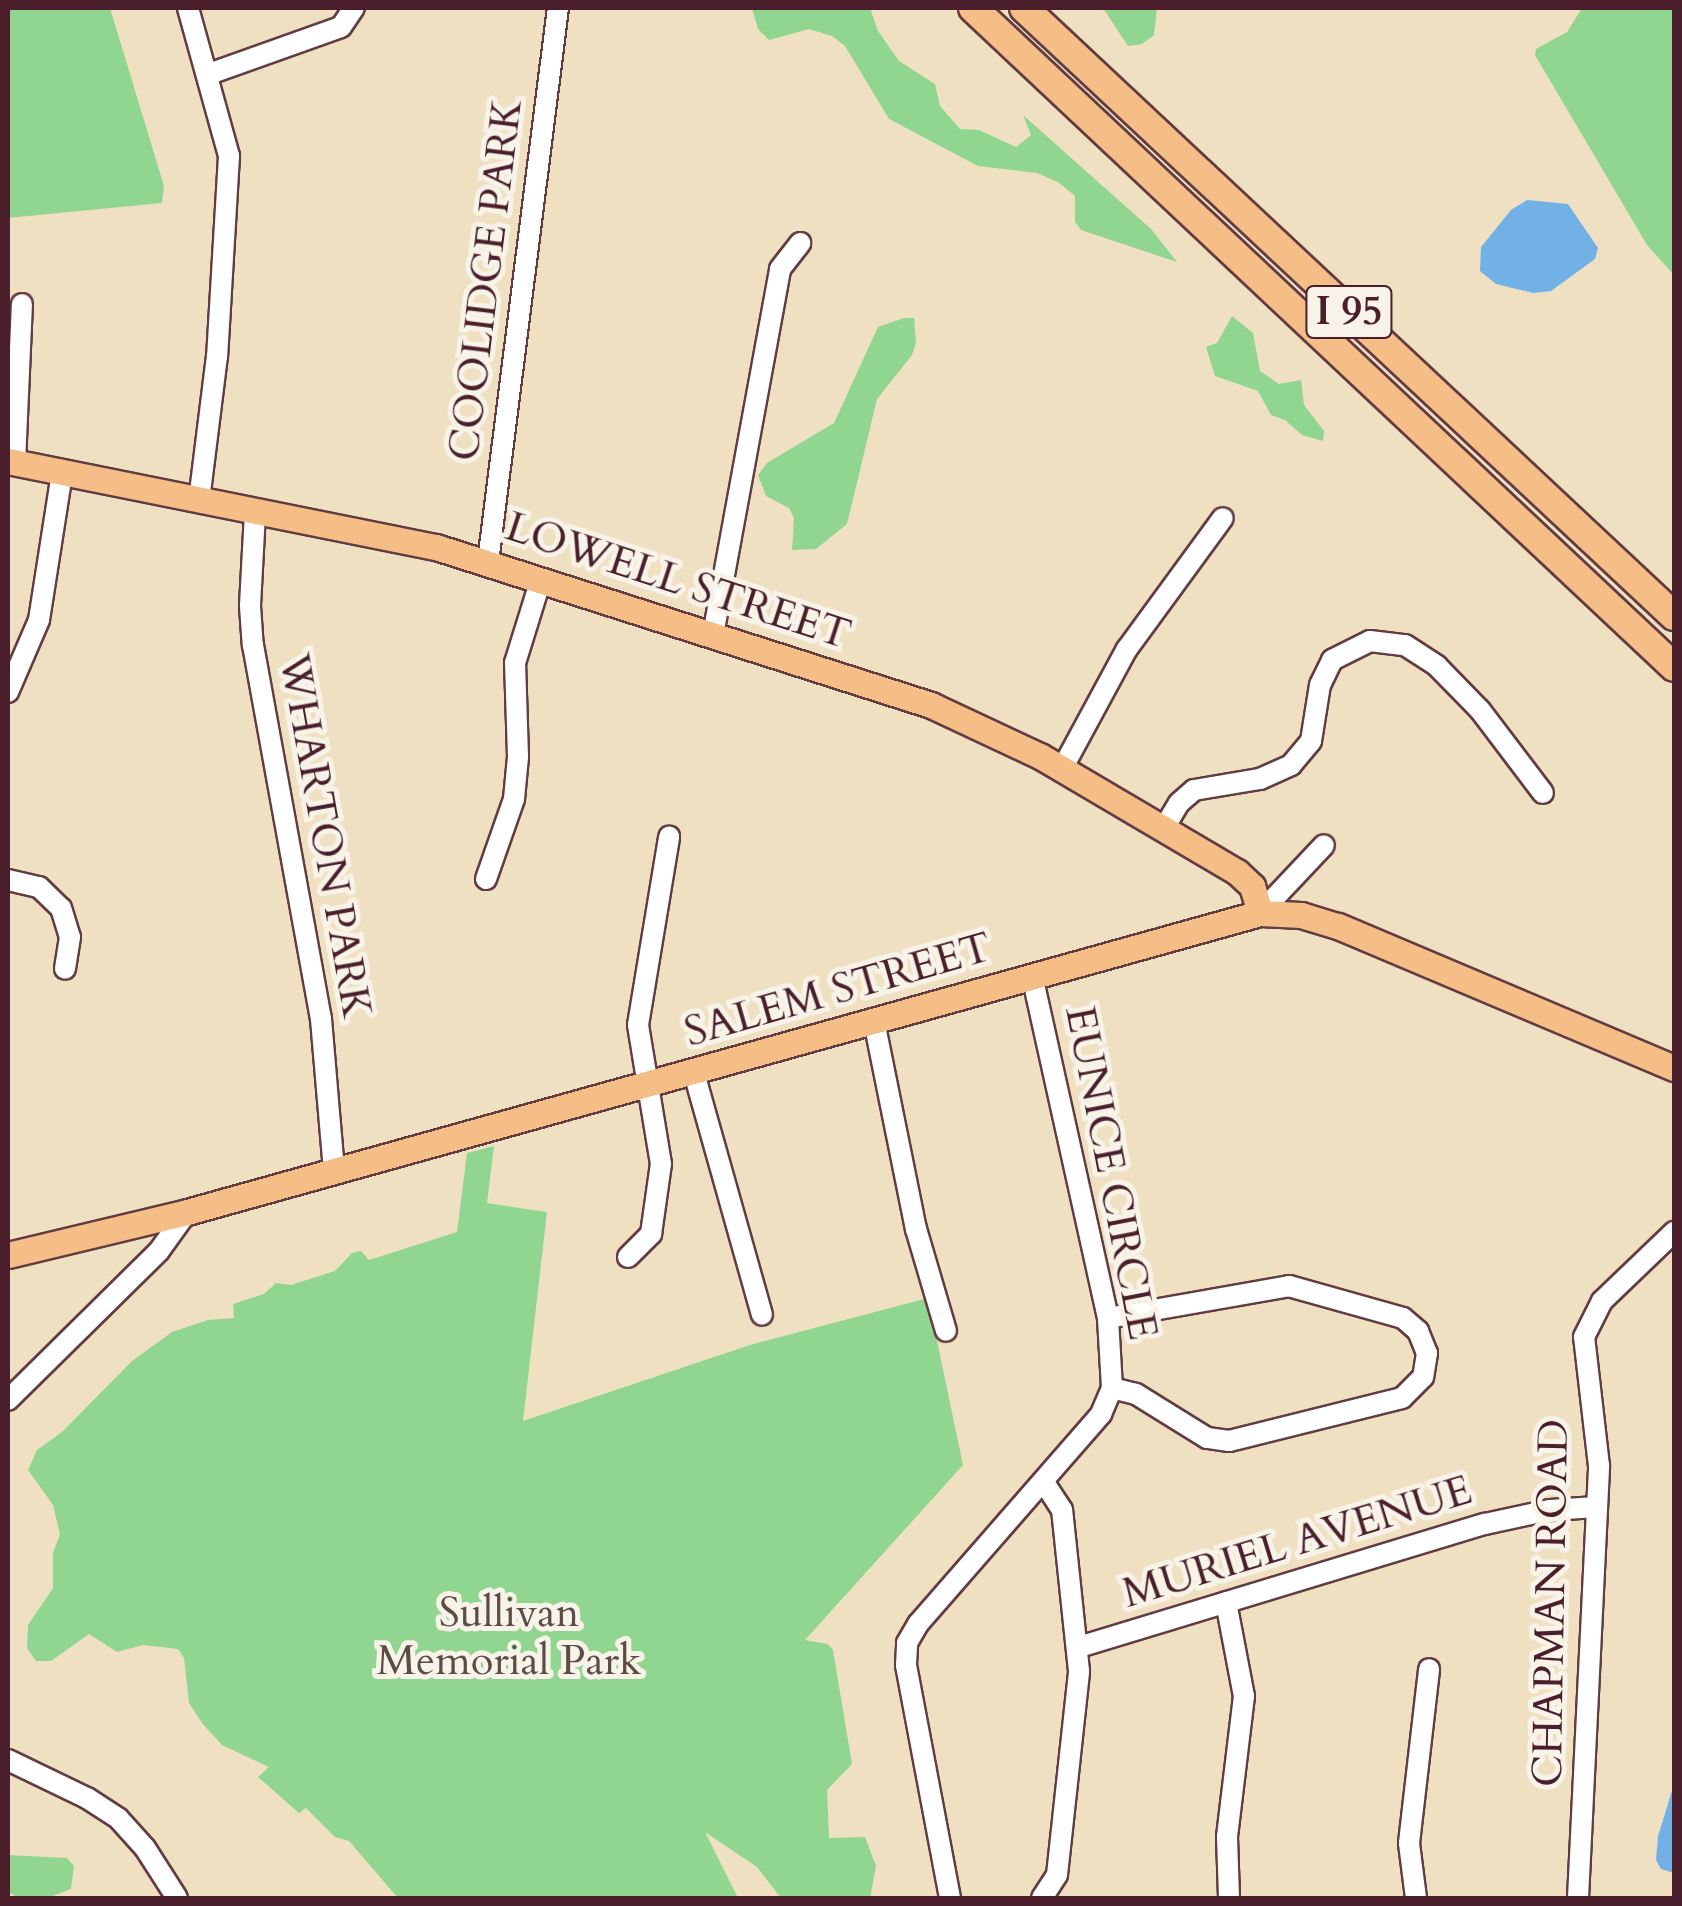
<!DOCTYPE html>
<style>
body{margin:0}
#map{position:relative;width:1682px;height:1906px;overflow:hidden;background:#f0e0c2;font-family:Cardo,serif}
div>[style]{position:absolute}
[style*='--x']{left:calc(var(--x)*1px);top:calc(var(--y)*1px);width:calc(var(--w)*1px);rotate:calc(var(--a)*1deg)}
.green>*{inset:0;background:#90d690}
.water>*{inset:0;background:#72b1e5}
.roads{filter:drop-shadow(2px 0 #633c42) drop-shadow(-2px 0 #633c42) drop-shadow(0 2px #633c42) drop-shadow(0 -2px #633c42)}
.minor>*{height:20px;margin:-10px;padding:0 10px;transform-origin:10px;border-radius:10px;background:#fff}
.major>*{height:25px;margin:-12.5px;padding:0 12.5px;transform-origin:12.5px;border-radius:12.5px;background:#f6be87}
.highway>*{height:28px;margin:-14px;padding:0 14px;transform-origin:14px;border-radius:14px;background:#f6be87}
span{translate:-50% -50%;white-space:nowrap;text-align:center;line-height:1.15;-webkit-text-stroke:10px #f7f3e8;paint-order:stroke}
.shield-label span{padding:2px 8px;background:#f7f3e8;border:2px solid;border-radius:8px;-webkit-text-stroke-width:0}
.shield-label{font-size:40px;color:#4a1f2b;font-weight:700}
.street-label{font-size:42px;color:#4a1f2b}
.park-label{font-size:42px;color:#5c4d44}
.frame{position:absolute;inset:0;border:10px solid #4a1f2b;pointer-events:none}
</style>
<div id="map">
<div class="green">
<i style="clip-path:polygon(8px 8px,110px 8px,164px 186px,162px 203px,8px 218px)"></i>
<i style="clip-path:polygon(752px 8px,870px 8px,878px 31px,899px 61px,935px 84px,940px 106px,960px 129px,979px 130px,1016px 147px,1031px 135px,1023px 115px,1151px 229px,1177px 262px,1081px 230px,1075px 222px,1075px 196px,1058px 182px,1037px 173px,978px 166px,889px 119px,845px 46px,832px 36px,809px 29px,769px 40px,758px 29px)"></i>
<i style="clip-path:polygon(1098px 8px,1157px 8px,1154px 35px,1142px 44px,1128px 46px,1105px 11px)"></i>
<i style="clip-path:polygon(1582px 8px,1674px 8px,1674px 275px,1647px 245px,1535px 55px,1536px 49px,1567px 32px)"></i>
<i style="clip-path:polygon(1232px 316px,1253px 333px,1260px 371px,1279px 384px,1301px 380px,1304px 405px,1324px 431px,1323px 441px,1302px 435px,1285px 420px,1271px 415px,1258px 391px,1215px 376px,1206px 347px,1217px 343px)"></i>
<i style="clip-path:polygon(904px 318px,914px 318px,916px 343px,912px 355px,877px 399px,847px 524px,816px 549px,792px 550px,794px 518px,789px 508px,766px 496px,758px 475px,767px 463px,834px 423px,878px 327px)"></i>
<i style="clip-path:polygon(494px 1146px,487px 1203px,547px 1212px,523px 1421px,750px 1345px,928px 1298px,963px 1465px,805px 1640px,828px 1644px,833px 1650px,852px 1764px,827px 1790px,829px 1838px,865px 1837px,876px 1866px,870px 1898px,781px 1898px,757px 1867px,705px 1832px,738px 1898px,398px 1898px,349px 1841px,335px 1837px,306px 1808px,299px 1813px,258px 1777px,269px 1767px,222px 1745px,202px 1723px,189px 1703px,184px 1658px,178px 1649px,143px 1645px,117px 1652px,89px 1634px,51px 1661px,36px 1661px,27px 1648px,28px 1625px,53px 1588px,53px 1553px,60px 1534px,53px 1505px,28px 1470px,37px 1450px,62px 1432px,132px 1361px,172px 1332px,208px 1320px,234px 1318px,233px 1304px,264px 1294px,276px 1283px,291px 1285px,335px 1271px,352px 1253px,361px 1251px,369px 1260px,457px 1232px,467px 1153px)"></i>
<i style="clip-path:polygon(8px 1855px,67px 1858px,74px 1866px,71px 1889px,47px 1898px,19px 1898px,8px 1892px)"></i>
</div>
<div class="water">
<i style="clip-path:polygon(1527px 200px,1568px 204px,1598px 248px,1595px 259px,1551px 291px,1533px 293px,1496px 284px,1480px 271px,1481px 247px,1511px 210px)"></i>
<i style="clip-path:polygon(1674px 1784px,1674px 1873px,1661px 1869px,1656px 1860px,1658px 1836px)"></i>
</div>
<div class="roads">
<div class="minor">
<i style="--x:188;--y:8;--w:154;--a:74.5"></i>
<i style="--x:229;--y:156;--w:200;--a:93.4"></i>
<i style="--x:217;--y:356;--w:146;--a:97.1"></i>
<i style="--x:209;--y:74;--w:140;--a:-19.6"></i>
<i style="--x:341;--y:27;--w:23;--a:-56"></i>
<i style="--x:15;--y:463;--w:159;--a:-87.5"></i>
<i style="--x:255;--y:513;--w:93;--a:93.1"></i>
<i style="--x:250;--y:606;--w:39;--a:86"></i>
<i style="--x:253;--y:645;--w:380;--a:79.7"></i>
<i style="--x:321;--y:1019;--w:153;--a:85.1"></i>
<i style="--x:488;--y:562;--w:558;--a:-82.8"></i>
<i style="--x:713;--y:635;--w:372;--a:-79.6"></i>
<i style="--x:780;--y:269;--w:33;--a:-52"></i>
<i style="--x:8;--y:692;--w:78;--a:-66.7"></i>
<i style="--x:39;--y:620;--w:149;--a:-81.1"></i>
<i style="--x:1062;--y:769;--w:136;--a:-61.6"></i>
<i style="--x:1127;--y:649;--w:162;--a:-53.8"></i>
<i style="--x:1164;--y:828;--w:29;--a:-59"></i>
<i style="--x:1179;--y:803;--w:20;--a:-41"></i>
<i style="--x:1194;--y:790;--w:67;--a:-9.5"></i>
<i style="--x:1260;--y:779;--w:34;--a:-24"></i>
<i style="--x:1291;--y:765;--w:31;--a:-50"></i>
<i style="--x:1311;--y:741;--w:57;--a:-80.9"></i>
<i style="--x:1320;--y:685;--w:28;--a:-64"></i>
<i style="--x:1332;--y:660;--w:42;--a:-26.6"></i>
<i style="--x:1370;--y:641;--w:35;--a:7"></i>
<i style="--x:1405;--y:645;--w:38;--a:33"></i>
<i style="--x:1437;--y:666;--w:62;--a:45.7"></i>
<i style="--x:1480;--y:710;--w:104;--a:52.8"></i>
<i style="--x:486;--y:879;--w:85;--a:-70.7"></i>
<i style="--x:514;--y:799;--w:42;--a:-84.6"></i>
<i style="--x:518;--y:757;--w:94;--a:-91.8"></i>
<i style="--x:515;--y:663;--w:88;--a:-72.8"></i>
<i style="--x:8;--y:880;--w:32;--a:13"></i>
<i style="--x:39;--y:887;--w:30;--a:44"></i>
<i style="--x:61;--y:908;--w:30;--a:73"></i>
<i style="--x:70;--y:937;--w:32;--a:99"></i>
<i style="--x:1260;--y:913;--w:93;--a:-46.7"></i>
<i style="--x:874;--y:1021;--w:212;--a:78.6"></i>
<i style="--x:916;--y:1229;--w:106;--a:73.6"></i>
<i style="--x:694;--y:1073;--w:251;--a:74.3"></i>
<i style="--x:628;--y:1257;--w:33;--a:-45"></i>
<i style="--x:651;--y:1234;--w:71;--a:-81.9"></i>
<i style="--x:661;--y:1164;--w:141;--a:-99.4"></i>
<i style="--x:638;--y:1025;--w:191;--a:-80.6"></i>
<i style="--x:1108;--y:1318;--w:184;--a:-10"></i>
<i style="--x:1289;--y:1286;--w:118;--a:15.7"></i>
<i style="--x:1403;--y:1318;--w:20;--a:41"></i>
<i style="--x:1418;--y:1331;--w:24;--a:68"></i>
<i style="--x:1427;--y:1353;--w:24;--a:99"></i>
<i style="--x:1423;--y:1377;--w:30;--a:135"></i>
<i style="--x:1402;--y:1398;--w:178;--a:166"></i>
<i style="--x:1229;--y:1441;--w:22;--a:-172"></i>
<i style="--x:1207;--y:1438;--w:84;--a:-148.2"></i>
<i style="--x:1136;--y:1394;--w:25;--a:-166"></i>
<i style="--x:8;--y:1400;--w:212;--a:-44.6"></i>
<i style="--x:159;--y:1251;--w:48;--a:-54.3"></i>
<i style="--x:1226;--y:1602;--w:96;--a:79.2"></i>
<i style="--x:1244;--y:1696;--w:142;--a:96.9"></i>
<i style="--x:1227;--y:1837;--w:61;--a:88.1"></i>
<i style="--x:1079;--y:1647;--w:424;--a:-16.9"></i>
<i style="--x:1485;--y:1524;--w:66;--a:-12.2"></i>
<i style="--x:1550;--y:1510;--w:47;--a:-3.7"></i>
<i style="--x:8;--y:1760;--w:88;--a:25.7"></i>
<i style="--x:87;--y:1798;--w:37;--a:33"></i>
<i style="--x:118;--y:1818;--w:40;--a:48"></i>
<i style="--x:145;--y:1848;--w:59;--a:57.4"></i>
<i style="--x:950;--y:1898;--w:237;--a:-100.7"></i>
<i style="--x:906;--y:1665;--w:22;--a:-87"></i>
<i style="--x:907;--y:1643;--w:22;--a:-60"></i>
<i style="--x:918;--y:1624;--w:279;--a:-48.9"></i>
<i style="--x:1101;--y:1414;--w:28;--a:-67"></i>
<i style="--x:1112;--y:1388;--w:70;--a:-93.3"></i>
<i style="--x:1108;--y:1318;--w:350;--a:-102.5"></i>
<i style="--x:1042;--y:1898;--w:27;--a:-57"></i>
<i style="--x:1057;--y:1875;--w:205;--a:-83.8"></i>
<i style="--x:1079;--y:1671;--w:162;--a:-96"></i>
<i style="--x:1062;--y:1510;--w:33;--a:-123"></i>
<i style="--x:1416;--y:1898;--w:55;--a:-97.3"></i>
<i style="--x:1409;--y:1843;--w:175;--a:-83.4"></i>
<i style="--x:1578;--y:1898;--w:433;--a:-87.2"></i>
<i style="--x:1599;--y:1466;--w:130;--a:-96.6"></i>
<i style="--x:1584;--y:1337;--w:40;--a:-63.4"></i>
<i style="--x:1602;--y:1301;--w:100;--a:-43.8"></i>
</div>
<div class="major">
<i style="--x:8;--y:461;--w:437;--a:11.4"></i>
<i style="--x:436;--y:547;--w:520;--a:17.7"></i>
<i style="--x:931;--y:705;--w:120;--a:25.1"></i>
<i style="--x:1040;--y:756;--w:229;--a:30.5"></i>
<i style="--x:1237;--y:872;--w:21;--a:43"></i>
<i style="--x:1252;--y:886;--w:28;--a:73"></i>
<i style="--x:8;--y:1255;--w:184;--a:-13.5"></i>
<i style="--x:187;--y:1212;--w:1114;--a:-15.57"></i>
<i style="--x:1260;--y:913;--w:41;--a:2.8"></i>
<i style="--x:1301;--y:915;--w:39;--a:17"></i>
<i style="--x:1338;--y:926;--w:365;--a:22.9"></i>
</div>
<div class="highway">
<i style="--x:973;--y:8;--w:962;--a:43.23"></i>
<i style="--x:1024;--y:8;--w:890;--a:43.09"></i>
</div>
</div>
<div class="shield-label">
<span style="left:1349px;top:312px">I 95</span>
</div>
<div class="street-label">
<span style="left:486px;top:280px;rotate:-83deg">COOLIDGE PARK</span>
<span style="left:678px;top:581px;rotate:18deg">LOWELL STREET</span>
<span style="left:325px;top:836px;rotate:80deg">WHARTON PARK</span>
<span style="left:838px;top:990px;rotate:-16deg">SALEM STREET</span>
<span style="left:1111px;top:1173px;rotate:79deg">EUNICE CIRCLE</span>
<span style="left:1297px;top:1542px;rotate:-17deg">MURIEL AVENUE</span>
<span style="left:1551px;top:1603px;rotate:-89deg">CHAPMAN ROAD</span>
</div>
<div class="park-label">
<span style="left:509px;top:1637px">Sullivan<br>Memorial Park</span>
</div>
<div class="frame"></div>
</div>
